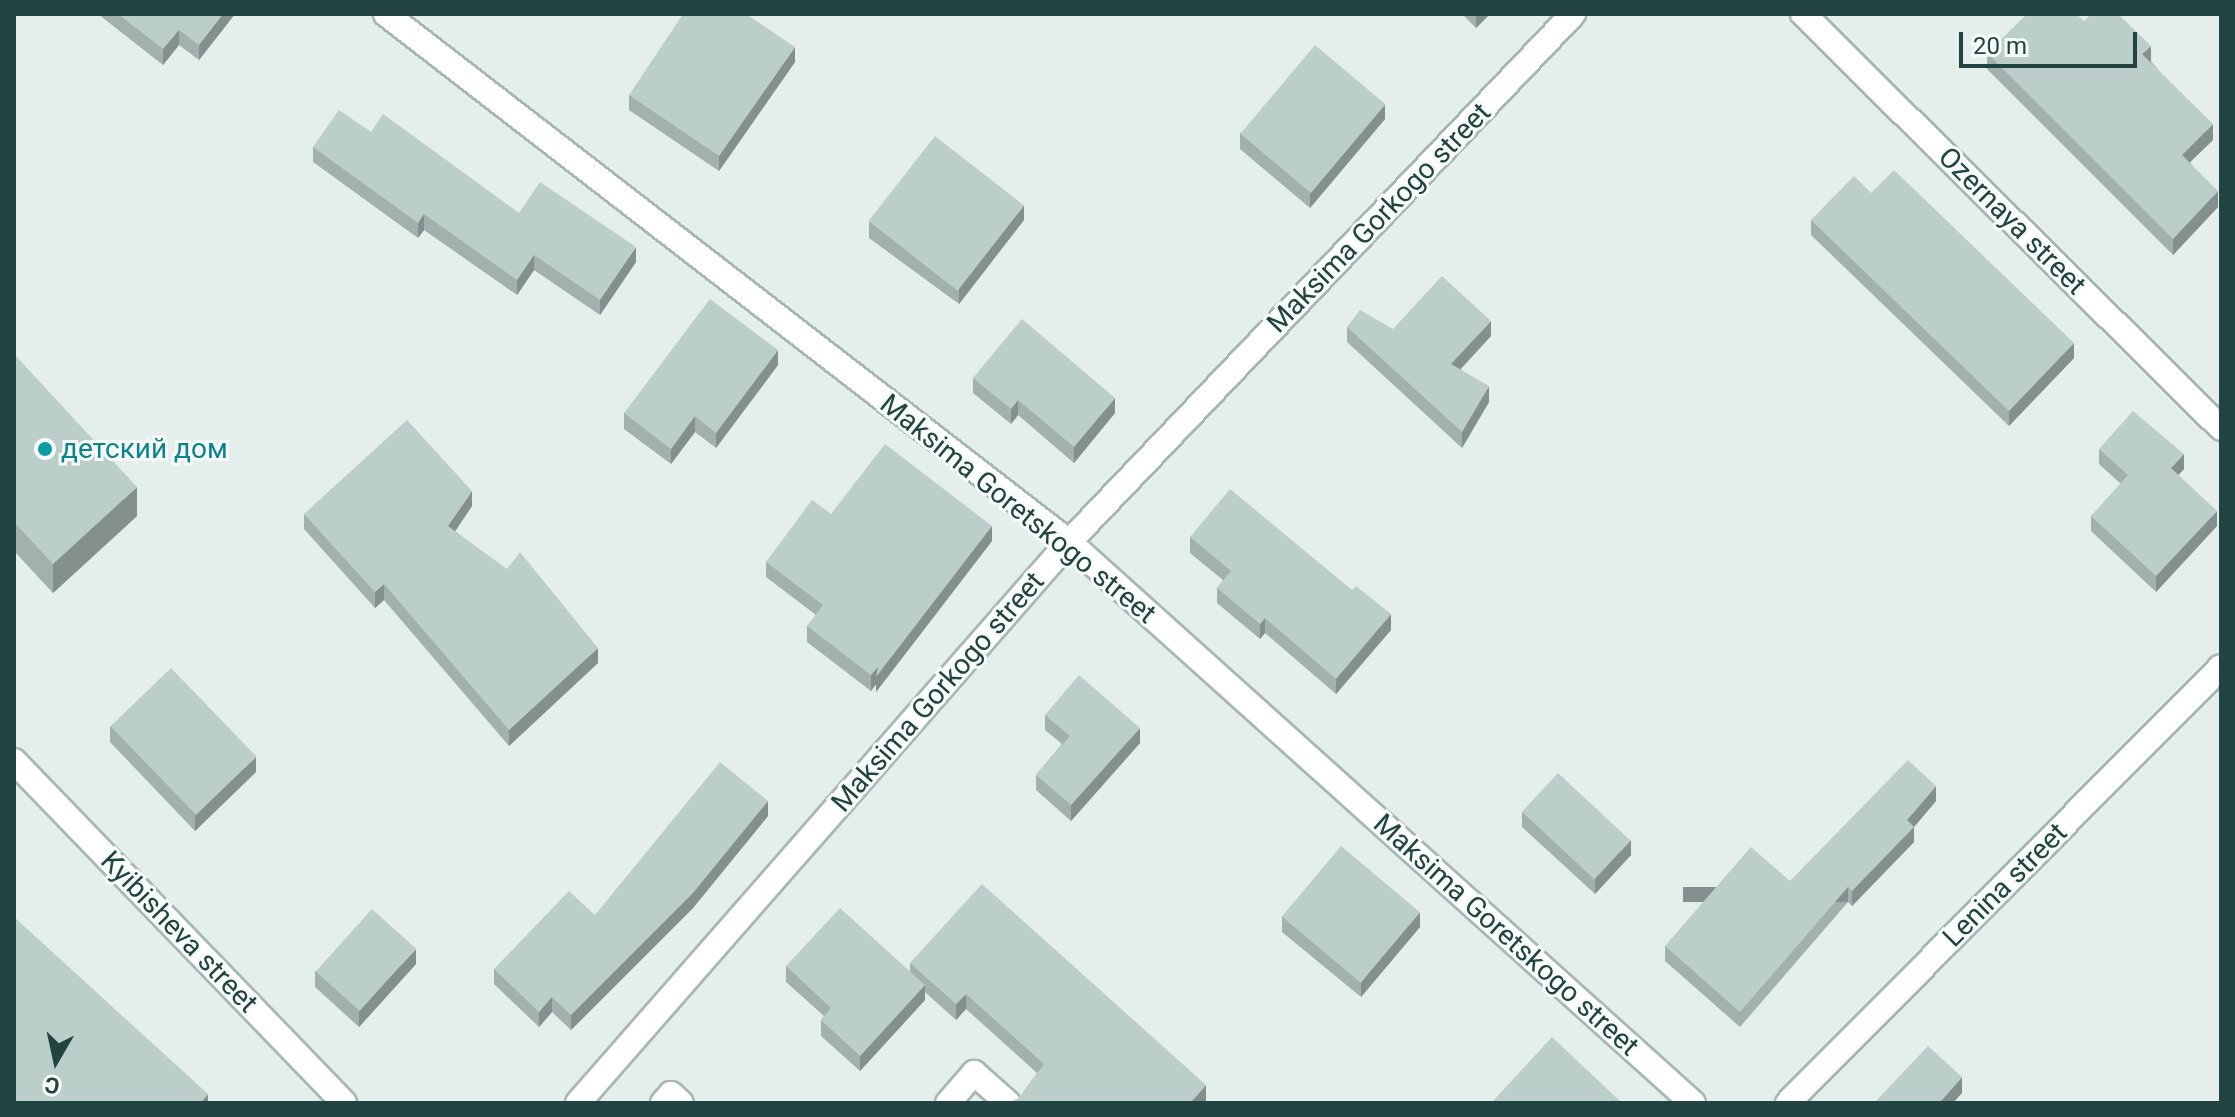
<!DOCTYPE html>
<meta charset="utf-8">
<style>
body{margin:0}
#map{position:relative;width:2235px;height:1117px;overflow:hidden;background:#e4efec;font-family:Roboto,sans-serif}
div>[style]{position:absolute}
[style*='--x']{left:calc(var(--x)*1px);top:calc(var(--y)*1px);width:calc(var(--w)*1px);rotate:calc(var(--a)*1deg)}
.roads{filter:drop-shadow(2px 0 #a6b8b5) drop-shadow(-2px 0 #a6b8b5) drop-shadow(0 2px #a6b8b5) drop-shadow(0 -2px #a6b8b5)}
.service>*{height:24px;margin:-12px;padding:0 12px;transform-origin:12px;border-radius:12px;background:#fff}
.minor>*{height:24px;margin:-12px;padding:0 12px;transform-origin:12px;border-radius:12px;background:#fff}
.wall>*{inset:0;background:#a2b1ad}
.shaded-wall>*{inset:0;background:#84908d;transform-origin:0 0}
.building>*{inset:0;background:#bccec9;transform-origin:0 0}
.dots>*{width:22px;height:22px;translate:-50% -50%;box-sizing:border-box;border:4px solid #f6fbf9;border-radius:50%}
span{translate:-50% -50%;white-space:nowrap;text-align:center;line-height:1.15;-webkit-text-stroke:6px #f6fbf9;paint-order:stroke}
.street-label{font-size:28px;color:#214441}
.culture-label{font-size:28px;color:#0d838f}
.left{translate:0 -50%;text-align:left}
.frame{position:absolute;inset:0;border:16px solid #214441;pointer-events:none}
.north{position:absolute;left:16px;top:1021px;width:80px;height:80px;-webkit-text-stroke:6px #f6fbf9;paint-order:stroke;rotate:189deg;font-size:22px;font-weight:700;line-height:32px;text-align:center;color:#214441}
.north::after{content:'';display:block;margin:auto;width:28px;height:36px;background:#214441;clip-path:polygon(50% 0,100% 100%,50% 72%,0 100%)}
.scale{position:absolute;left:1959px;top:32px;width:178px;height:36px;box-sizing:border-box;border:4px solid #214441;border-top:0;padding-left:10px;font-size:24px;line-height:28px;white-space:nowrap;color:#214441;-webkit-text-stroke:6px #f6fbf9;paint-order:stroke}
</style>
<div id="map">
<div class="roads">
<div class="service">
<i style="--x:663;--y:1103;--w:12;--a:-48"></i>
<i style="--x:671;--y:1094;--w:13;--a:42"></i>
<i style="--x:948;--y:1103;--w:40;--a:-49"></i>
<i style="--x:974;--y:1073;--w:45;--a:41.4"></i>
</div>
<div class="minor">
<i style="--x:386;--y:14;--w:863;--a:37.71"></i>
<i style="--x:1069;--y:542;--w:839;--a:41.96"></i>
<i style="--x:1803;--y:14;--w:588;--a:44.72"></i>
<i style="--x:14;--y:761;--w:475;--a:46"></i>
<i style="--x:578;--y:1103;--w:746;--a:-48.81"></i>
<i style="--x:1069;--y:542;--w:730;--a:-46.33"></i>
<i style="--x:1788;--y:1103;--w:614;--a:-45.2"></i>
</div>
</div>
<div class="wall">
<i style="clip-path:polygon(98px 14px,235px 14px,199px 60px,179px 45px,163px 65px)"></i>
<i style="clip-path:polygon(1462px 14px,1490px 14px,1476px 28px)"></i>
<i style="clip-path:polygon(2084px 21px,2151px 61px,2213px 140px,2190px 162px,2218px 207px,2173px 255px,1987px 69px,1987px 53px)"></i>
<i style="clip-path:polygon(795px 62px,719px 171px,629px 110px,629px 95px)"></i>
<i style="clip-path:polygon(1385px 119px,1310px 208px,1240px 149px,1240px 133px)"></i>
<i style="clip-path:polygon(371px 132px,519px 213px,636px 262px,600px 315px,534px 270px,517px 295px,424px 230px,418px 238px,313px 162px,313px 147px)"></i>
<i style="clip-path:polygon(1871px 193px,2074px 358px,2009px 426px,1811px 235px,1811px 220px)"></i>
<i style="clip-path:polygon(1024px 220px,959px 304px,869px 238px,869px 222px)"></i>
<i style="clip-path:polygon(1347px 327px,1393px 329px,1491px 336px,1461px 369px,1489px 402px,1462px 448px,1347px 342px)"></i>
<i style="clip-path:polygon(14px 354px,137px 516px,53px 593px,14px 551px)"></i>
<i style="clip-path:polygon(778px 365px,716px 448px,695px 432px,671px 464px,624px 429px,624px 413px)"></i>
<i style="clip-path:polygon(973px 378px,1115px 413px,1074px 463px,1018px 415px,1011px 424px,973px 393px)"></i>
<i style="clip-path:polygon(2099px 449px,2184px 469px,2178px 475px,2217px 526px,2156px 592px,2091px 531px,2091px 516px,2121px 484px,2099px 464px)"></i>
<i style="clip-path:polygon(472px 506px,455px 531px,598px 663px,509px 746px,384px 600px,375px 608px,304px 529px,304px 514px)"></i>
<i style="clip-path:polygon(831px 514px,992px 541px,876px 692px,876px 684px,871px 691px,807px 642px,807px 626px,816px 615px,766px 577px,766px 562px)"></i>
<i style="clip-path:polygon(1190px 537px,1391px 630px,1336px 694px,1265px 633px,1260px 639px,1217px 603px,1217px 588px,1223px 580px,1190px 553px)"></i>
<i style="clip-path:polygon(1045px 715px,1140px 743px,1071px 821px,1036px 790px,1036px 775px,1062px 744px,1045px 730px)"></i>
<i style="clip-path:polygon(110px 726px,256px 772px,195px 831px,110px 742px)"></i>
<i style="clip-path:polygon(1936px 801px,1914px 827px,1914px 842px,1852px 906px,1848px 902px,1740px 1027px,1665px 961px,1665px 946px,1790px 881px)"></i>
<i style="clip-path:polygon(1522px 812px,1631px 855px,1595px 894px,1522px 827px)"></i>
<i style="clip-path:polygon(768px 816px,693px 908px,571px 1030px,552px 1012px,539px 1027px,494px 984px,494px 969px,595px 915px)"></i>
<i style="clip-path:polygon(1282px 916px,1420px 927px,1361px 997px,1282px 932px)"></i>
<i style="clip-path:polygon(910px 963px,1206px 1101px,1019px 1098px,1037px 1073px,966px 1009px,956px 1020px,925px 992px,925px 1000px,860px 1071px,821px 1036px,821px 1020px,824px 1016px,786px 982px,786px 966px,910px 971px)"></i>
<i style="clip-path:polygon(416px 964px,359px 1027px,315px 987px,315px 971px)"></i>
</div>
<div class="shaded-wall">
<i style="clip-path:polygon(223px 14px,235px 14px,199px 60px,199px 45px)"></i>
<i style="clip-path:polygon(1476px 14px,1490px 14px,1476px 28px)"></i>
<i style="clip-path:polygon(179px 30px,179px 45px,163px 65px,163px 49px)"></i>
<i style="clip-path:polygon(2151px 46px,2151px 61px,2142px 70px,2142px 54px)"></i>
<i style="clip-path:polygon(795px 47px,795px 62px,719px 171px,719px 156px)"></i>
<i style="clip-path:polygon(1385px 104px,1385px 119px,1310px 208px,1310px 193px)"></i>
<i style="clip-path:polygon(2213px 124px,2213px 140px,2182px 170px,2182px 155px)"></i>
<i style="clip-path:polygon(2218px 191px,2218px 207px,2173px 255px,2173px 239px)"></i>
<i style="clip-path:polygon(1024px 205px,1024px 220px,959px 304px,959px 289px)"></i>
<i style="clip-path:polygon(424px 214px,424px 230px,418px 238px,418px 223px)"></i>
<i style="clip-path:polygon(636px 247px,636px 262px,600px 315px,600px 300px)"></i>
<i style="clip-path:polygon(534px 255px,534px 270px,517px 295px,517px 280px)"></i>
<i style="clip-path:polygon(1491px 321px,1491px 336px,1451px 379px,1451px 364px)"></i>
<i style="clip-path:polygon(2074px 343px,2074px 358px,2009px 426px,2009px 411px)"></i>
<i style="clip-path:polygon(778px 350px,778px 365px,716px 448px,716px 433px)"></i>
<i style="clip-path:polygon(1489px 386px,1489px 402px,1462px 448px,1462px 432px)"></i>
<i style="clip-path:polygon(1115px 398px,1115px 413px,1074px 463px,1074px 447px)"></i>
<i style="clip-path:polygon(1018px 400px,1018px 415px,1011px 424px,1011px 409px)"></i>
<i style="clip-path:polygon(695px 416px,695px 432px,671px 464px,671px 449px)"></i>
<i style="clip-path:polygon(2184px 454px,2184px 469px,2171px 483px,2171px 468px)"></i>
<i style="clip-path:polygon(137px 487px,137px 516px,53px 593px,53px 564px)"></i>
<i style="clip-path:polygon(472px 491px,472px 506px,448px 542px,448px 526px)"></i>
<i style="clip-path:polygon(2217px 511px,2217px 526px,2156px 592px,2156px 576px)"></i>
<i style="clip-path:polygon(992px 526px,992px 541px,876px 692px,876px 684px,871px 691px,871px 675px)"></i>
<i style="clip-path:polygon(384px 584px,384px 600px,375px 608px,375px 592px)"></i>
<i style="clip-path:polygon(1391px 614px,1391px 630px,1336px 694px,1336px 679px)"></i>
<i style="clip-path:polygon(1265px 618px,1265px 633px,1260px 639px,1260px 624px)"></i>
<i style="clip-path:polygon(598px 648px,598px 663px,509px 746px,509px 730px)"></i>
<i style="clip-path:polygon(1140px 728px,1140px 743px,1071px 821px,1071px 805px)"></i>
<i style="clip-path:polygon(256px 757px,256px 772px,195px 831px,195px 816px)"></i>
<i style="clip-path:polygon(1936px 786px,1936px 801px,1914px 827px,1914px 842px,1852px 906px,1852px 891px,1907px 820px)"></i>
<i style="clip-path:polygon(768px 801px,768px 816px,693px 908px,571px 1030px,571px 1015px)"></i>
<i style="clip-path:polygon(1631px 840px,1631px 855px,1595px 894px,1595px 879px)"></i>
<i style="left:1848px;top:887px;width:15px;height:165px;rotate:90deg"></i>
<i style="clip-path:polygon(1420px 912px,1420px 927px,1361px 997px,1361px 982px)"></i>
<i style="clip-path:polygon(416px 949px,416px 964px,359px 1027px,359px 1011px)"></i>
<i style="clip-path:polygon(925px 985px,925px 1000px,860px 1071px,860px 1056px)"></i>
<i style="clip-path:polygon(966px 994px,966px 1009px,956px 1020px,956px 1004px)"></i>
<i style="clip-path:polygon(552px 997px,552px 1012px,539px 1027px,539px 1012px)"></i>
<i style="clip-path:polygon(1962px 1077px,1962px 1093px,1953px 1103px,1939px 1103px)"></i>
<i style="clip-path:polygon(1206px 1085px,1206px 1101px,1204px 1103px,1190px 1103px)"></i>
<i style="clip-path:polygon(208px 1094px,208px 1103px,200px 1103px)"></i>
</div>
<div class="building">
<i style="clip-path:polygon(118px 14px,223px 14px,199px 45px,179px 30px,163px 49px)"></i>
<i style="clip-path:polygon(683px 14px,746px 14px,795px 47px,719px 156px,629px 95px)"></i>
<i style="clip-path:polygon(2027px 14px,2076px 14px,2084px 21px,2091px 14px,2118px 14px,2151px 46px,2142px 54px,2213px 124px,2182px 155px,2218px 191px,2173px 239px,1987px 53px)"></i>
<i style="left:1315px;top:45px;width:92px;height:116px;rotate:40deg"></i>
<i style="clip-path:polygon(339px 110px,371px 132px,383px 114px,519px 213px,540px 182px,636px 247px,600px 300px,534px 255px,517px 280px,424px 214px,418px 223px,313px 147px)"></i>
<i style="left:935px;top:136px;width:113px;height:108px;rotate:38deg"></i>
<i style="clip-path:polygon(1894px 170px,2074px 343px,2009px 411px,1811px 220px,1854px 176px,1871px 193px)"></i>
<i style="clip-path:polygon(1442px 276px,1491px 321px,1451px 364px,1489px 386px,1462px 432px,1347px 327px,1360px 310px,1393px 329px)"></i>
<i style="clip-path:polygon(710px 299px,778px 350px,716px 433px,695px 416px,671px 449px,624px 413px)"></i>
<i style="clip-path:polygon(1022px 319px,1115px 398px,1074px 447px,1018px 400px,1011px 409px,973px 378px)"></i>
<i style="clip-path:polygon(14px 354px,137px 487px,53px 564px,14px 522px)"></i>
<i style="clip-path:polygon(2133px 411px,2184px 454px,2171px 468px,2217px 511px,2156px 576px,2091px 516px,2128px 475px,2099px 449px)"></i>
<i style="clip-path:polygon(407px 420px,472px 491px,448px 526px,507px 569px,520px 552px,598px 648px,509px 730px,384px 584px,375px 592px,304px 514px)"></i>
<i style="clip-path:polygon(885px 444px,992px 526px,876px 677px,878px 667px,871px 675px,807px 626px,823px 605px,766px 562px,812px 500px,831px 514px)"></i>
<i style="clip-path:polygon(1230px 489px,1352px 590px,1356px 586px,1391px 614px,1336px 679px,1265px 618px,1260px 624px,1217px 588px,1231px 571px,1190px 537px)"></i>
<i style="left:171px;top:668px;width:123px;height:84px;rotate:46deg"></i>
<i style="clip-path:polygon(1079px 675px,1140px 728px,1071px 805px,1036px 775px,1070px 736px,1045px 715px)"></i>
<i style="clip-path:polygon(1908px 760px,1936px 786px,1907px 820px,1914px 827px,1852px 891px,1848px 887px,1740px 1012px,1665px 946px,1751px 847px,1790px 881px)"></i>
<i style="clip-path:polygon(720px 762px,768px 801px,693px 893px,571px 1015px,552px 997px,539px 1012px,494px 969px,569px 891px,595px 915px)"></i>
<i style="left:1558px;top:773px;width:99px;height:53px;rotate:43deg"></i>
<i style="left:1341px;top:846px;width:103px;height:92px;rotate:40deg"></i>
<i style="clip-path:polygon(982px 884px,1206px 1085px,1190px 1103px,1008px 1103px,1019px 1098px,1044px 1064px,966px 994px,956px 1004px,910px 963px)"></i>
<i style="clip-path:polygon(840px 908px,925px 985px,860px 1056px,821px 1020px,831px 1008px,786px 966px)"></i>
<i style="left:372px;top:909px;width:59px;height:84px;rotate:42deg"></i>
<i style="clip-path:polygon(14px 917px,208px 1094px,200px 1103px,14px 1103px)"></i>
<i style="clip-path:polygon(1552px 1037px,1622px 1103px,1491px 1103px)"></i>
<i style="clip-path:polygon(1928px 1046px,1962px 1077px,1939px 1103px,1874px 1103px)"></i>
</div>
<div class="dots">
<i style="left:45px;top:449px;background:#0f9aa8"></i>
</div>
<div class="street-label">
<span style="left:1379px;top:218px;rotate:-46deg">Maksima Gorkogo street</span>
<span style="left:2012px;top:221px;rotate:45deg">Ozernaya street</span>
<span style="left:1018px;top:509px;rotate:39deg">Maksima Goretskogo street</span>
<span style="left:938px;top:692px;rotate:-49deg">Maksima Gorkogo street</span>
<span style="left:2005px;top:885px;rotate:-45deg">Lenina street</span>
<span style="left:179px;top:932px;rotate:46deg">Kyibisheva street</span>
<span style="left:1506px;top:935px;rotate:42deg">Maksima Goretskogo street</span>
</div>
<div class="culture-label">
<span class="left" style="left:61px;top:449px">детский дом</span>
</div>
<div class="frame"></div>
<div class="north">С</div>
<div class="scale">20 m</div>
</div>
